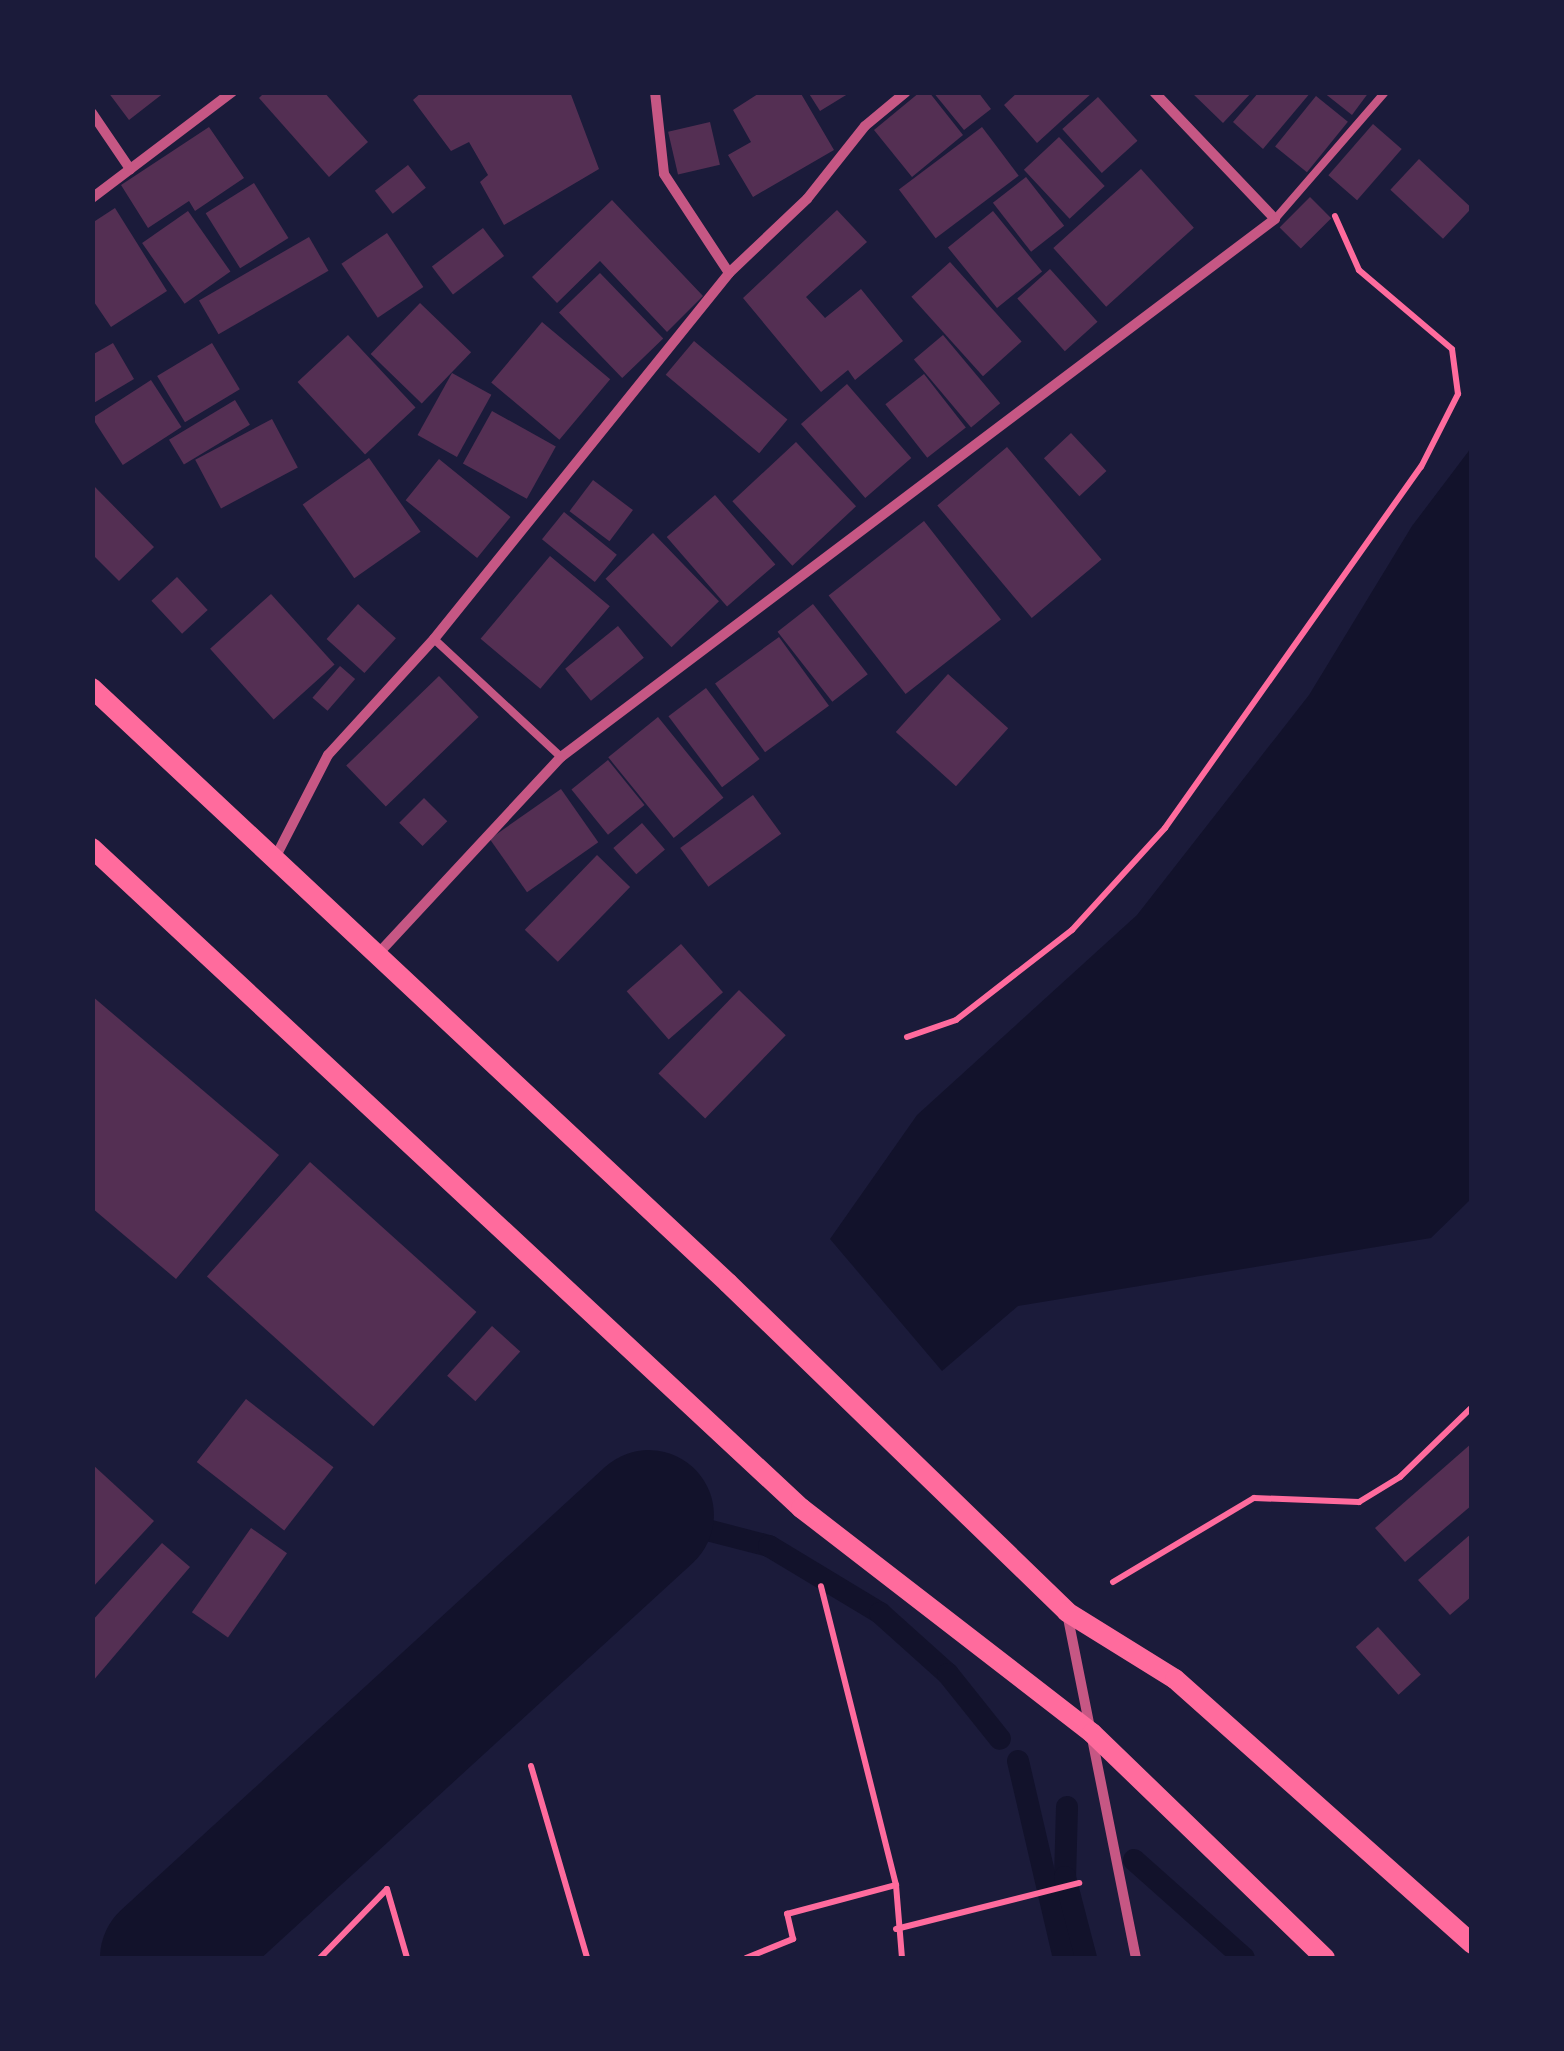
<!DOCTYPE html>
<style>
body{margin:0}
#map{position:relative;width:1564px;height:2051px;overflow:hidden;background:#1b1b3a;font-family:"IBM Plex Sans",sans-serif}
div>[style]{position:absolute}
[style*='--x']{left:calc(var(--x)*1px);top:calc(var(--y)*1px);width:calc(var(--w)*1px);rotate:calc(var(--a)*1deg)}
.water>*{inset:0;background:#12122b}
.stream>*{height:22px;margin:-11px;padding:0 11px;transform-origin:11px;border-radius:11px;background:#12122b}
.river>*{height:130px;margin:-65px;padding:0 65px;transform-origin:65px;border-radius:65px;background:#12122b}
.building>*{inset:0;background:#542f53;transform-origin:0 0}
.path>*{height:6px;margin:-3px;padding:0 3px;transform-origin:3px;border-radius:3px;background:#ff6b9d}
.service>*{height:8px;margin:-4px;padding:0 4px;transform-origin:4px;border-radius:4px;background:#c65784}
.minor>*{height:10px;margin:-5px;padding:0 5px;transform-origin:5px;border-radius:5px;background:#c65784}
.secondary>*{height:20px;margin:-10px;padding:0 10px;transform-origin:10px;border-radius:10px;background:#ff6b9d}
span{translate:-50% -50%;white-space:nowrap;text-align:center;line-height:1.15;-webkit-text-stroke:10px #1b1b3a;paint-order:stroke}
.frame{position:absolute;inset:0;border:95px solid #1b1b3a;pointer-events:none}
</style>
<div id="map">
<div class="water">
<i style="clip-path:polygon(1471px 448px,1471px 1199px,1431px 1238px,1018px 1306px,942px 1371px,830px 1239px,917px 1115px,1137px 915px,1309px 695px,1412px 526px)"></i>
</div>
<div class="stream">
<i style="--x:649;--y:1515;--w:124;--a:14.5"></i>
<i style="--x:769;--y:1546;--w:130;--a:31.1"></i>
<i style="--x:880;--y:1613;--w:91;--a:41.9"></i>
<i style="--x:948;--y:1674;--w:83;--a:51.3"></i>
<i style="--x:1018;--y:1761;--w:202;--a:76.9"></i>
<i style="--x:1067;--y:1807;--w:70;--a:91.6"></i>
<i style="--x:1065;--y:1877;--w:84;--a:75.5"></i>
<i style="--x:1134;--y:1860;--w:147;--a:41.7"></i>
</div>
<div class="river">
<i style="--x:165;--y:1958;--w:656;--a:-42.47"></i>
</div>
<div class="building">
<i style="clip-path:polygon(108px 92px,165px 92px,129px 120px)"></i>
<i style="clip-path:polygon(265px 92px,324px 92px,368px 142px,329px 177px,259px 98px)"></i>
<i style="clip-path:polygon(422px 92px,570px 92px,599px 169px,504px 225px,480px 182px,488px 175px,469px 142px,451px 151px,413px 100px)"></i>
<i style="clip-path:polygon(761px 92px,800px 92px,834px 150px,753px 197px,728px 155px,751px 142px,733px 110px)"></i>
<i style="clip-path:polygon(808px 92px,851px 92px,820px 111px)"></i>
<i style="clip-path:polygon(920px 92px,929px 92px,963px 135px,912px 177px,874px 130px)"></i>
<i style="clip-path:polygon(933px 92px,978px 92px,991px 109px,964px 130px)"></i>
<i style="clip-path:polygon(1018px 92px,1093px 92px,1037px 143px,1004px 105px)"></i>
<i style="clip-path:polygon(1191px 92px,1252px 92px,1223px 123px)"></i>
<i style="clip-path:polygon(1259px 92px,1311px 92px,1263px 149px,1233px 122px)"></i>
<i style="clip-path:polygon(1323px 92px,1369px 92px,1352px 115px)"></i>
<i style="left:1316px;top:96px;width:41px;height:65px;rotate:39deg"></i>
<i style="left:1098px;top:97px;width:59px;height:48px;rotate:48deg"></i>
<i style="left:710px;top:122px;width:44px;height:43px;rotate:77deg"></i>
<i style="left:1373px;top:124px;width:38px;height:68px;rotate:41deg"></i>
<i style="clip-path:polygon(209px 127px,244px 178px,195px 211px,189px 201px,148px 228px,121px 185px)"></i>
<i style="left:982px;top:127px;width:61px;height:104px;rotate:53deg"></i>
<i style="left:1059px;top:137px;width:67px;height:48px;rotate:47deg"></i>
<i style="left:1419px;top:159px;width:72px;height:42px;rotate:43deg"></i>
<i style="left:408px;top:165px;width:29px;height:42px;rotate:52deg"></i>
<i style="left:1141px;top:169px;width:79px;height:118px;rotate:48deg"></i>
<i style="left:1026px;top:177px;width:62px;height:42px;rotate:52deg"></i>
<i style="left:254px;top:183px;width:65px;height:57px;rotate:58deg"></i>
<i style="left:1310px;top:197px;width:30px;height:43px;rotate:45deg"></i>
<i style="clip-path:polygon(612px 200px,703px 296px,667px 332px,600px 261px,557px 303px,532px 277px)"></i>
<i style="clip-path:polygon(115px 208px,167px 291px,111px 327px,92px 299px,92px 223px)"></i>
<i style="clip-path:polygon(837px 210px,867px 242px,806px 297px,825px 318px,861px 289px,903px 341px,855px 380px,848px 370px,821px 392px,743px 298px)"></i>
<i style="left:188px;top:211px;width:74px;height:56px;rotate:55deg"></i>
<i style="left:993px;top:211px;width:78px;height:58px;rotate:51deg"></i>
<i style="left:483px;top:228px;width:35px;height:64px;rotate:53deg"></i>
<i style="left:387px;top:233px;width:65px;height:55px;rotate:56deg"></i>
<i style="left:309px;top:237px;width:39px;height:127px;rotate:60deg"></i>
<i style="left:950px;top:262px;width:107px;height:52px;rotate:48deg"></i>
<i style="left:1050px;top:269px;width:71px;height:44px;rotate:48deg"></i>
<i style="left:600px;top:273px;width:91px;height:57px;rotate:46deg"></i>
<i style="left:420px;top:303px;width:71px;height:71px;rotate:44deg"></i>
<i style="left:542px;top:322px;width:89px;height:79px;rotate:40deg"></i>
<i style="left:348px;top:335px;width:99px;height:69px;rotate:47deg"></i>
<i style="left:943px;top:335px;width:89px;height:38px;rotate:50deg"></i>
<i style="left:694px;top:341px;width:122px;height:44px;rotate:40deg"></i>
<i style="clip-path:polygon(113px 343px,134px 379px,92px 404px,92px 355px)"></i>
<i style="left:212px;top:343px;width:54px;height:64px;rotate:59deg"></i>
<i style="left:452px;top:373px;width:45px;height:71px;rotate:29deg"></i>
<i style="left:924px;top:374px;width:68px;height:49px;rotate:52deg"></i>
<i style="left:151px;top:380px;width:56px;height:70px;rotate:57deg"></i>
<i style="left:847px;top:384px;width:98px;height:61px;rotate:49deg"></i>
<i style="left:235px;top:400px;width:29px;height:77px;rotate:59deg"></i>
<i style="left:492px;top:411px;width:73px;height:60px;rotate:29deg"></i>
<i style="left:272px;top:419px;width:55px;height:87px;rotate:62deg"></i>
<i style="left:1071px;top:433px;width:52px;height:37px;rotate:47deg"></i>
<i style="left:796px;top:442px;width:88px;height:87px;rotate:47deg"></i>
<i style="left:1007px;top:447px;width:147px;height:91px;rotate:50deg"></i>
<i style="left:369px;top:458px;width:90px;height:81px;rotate:55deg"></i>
<i style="left:439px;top:459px;width:92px;height:53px;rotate:39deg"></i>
<i style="left:593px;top:480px;width:50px;height:39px;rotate:37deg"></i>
<i style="clip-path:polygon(92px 484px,154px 547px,119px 581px,92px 554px)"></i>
<i style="left:715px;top:495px;width:92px;height:64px;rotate:49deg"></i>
<i style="left:564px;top:512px;width:68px;height:35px;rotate:39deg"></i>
<i style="left:924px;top:521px;width:125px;height:121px;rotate:52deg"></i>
<i style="left:653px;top:533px;width:95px;height:66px;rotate:46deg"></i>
<i style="left:550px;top:556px;width:78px;height:108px;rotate:40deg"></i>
<i style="left:177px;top:577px;width:45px;height:35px;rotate:47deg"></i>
<i style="left:271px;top:594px;width:95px;height:82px;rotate:48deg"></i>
<i style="left:358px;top:604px;width:51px;height:47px;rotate:42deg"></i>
<i style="left:813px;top:604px;width:89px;height:45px;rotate:52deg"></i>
<i style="left:618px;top:626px;width:41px;height:68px;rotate:51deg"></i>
<i style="left:779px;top:637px;width:85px;height:79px;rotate:54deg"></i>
<i style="left:340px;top:666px;width:20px;height:42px;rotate:41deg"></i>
<i style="left:948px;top:674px;width:81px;height:78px;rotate:42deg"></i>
<i style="left:439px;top:676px;width:57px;height:129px;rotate:46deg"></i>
<i style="left:706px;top:688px;width:89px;height:47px;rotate:53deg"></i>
<i style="left:658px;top:717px;width:104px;height:64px;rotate:51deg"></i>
<i style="left:608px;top:760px;width:58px;height:47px;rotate:51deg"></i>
<i style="left:561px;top:789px;width:65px;height:87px;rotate:55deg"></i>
<i style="left:753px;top:795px;width:48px;height:90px;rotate:54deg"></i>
<i style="left:424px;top:798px;width:33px;height:35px;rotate:45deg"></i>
<i style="left:642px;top:823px;width:35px;height:38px;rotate:49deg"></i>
<i style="left:597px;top:855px;width:46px;height:104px;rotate:44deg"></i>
<i style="left:681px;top:944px;width:64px;height:72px;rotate:49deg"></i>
<i style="left:739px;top:990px;width:65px;height:116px;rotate:44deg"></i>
<i style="clip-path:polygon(92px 996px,279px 1155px,176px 1279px,92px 1208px)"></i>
<i style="left:310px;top:1162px;width:224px;height:154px;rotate:42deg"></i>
<i style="left:492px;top:1326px;width:38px;height:67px;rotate:42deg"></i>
<i style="left:246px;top:1399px;width:111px;height:80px;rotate:38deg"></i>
<i style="clip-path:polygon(1472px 1443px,1472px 1505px,1405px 1562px,1375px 1528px)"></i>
<i style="clip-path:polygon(92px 1464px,154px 1521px,92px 1588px)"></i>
<i style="left:251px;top:1528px;width:44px;height:103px;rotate:35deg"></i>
<i style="clip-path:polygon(1472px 1533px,1472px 1596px,1450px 1615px,1418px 1580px)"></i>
<i style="clip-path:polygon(162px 1543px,190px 1567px,92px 1682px,92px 1621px)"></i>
<i style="left:1378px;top:1627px;width:64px;height:30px;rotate:48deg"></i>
</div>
<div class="path">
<i style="--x:907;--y:1037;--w:52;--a:-19.1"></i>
<i style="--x:956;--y:1020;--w:147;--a:-37.8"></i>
<i style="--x:1072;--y:930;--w:138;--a:-47.6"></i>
<i style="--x:1165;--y:828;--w:443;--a:-54.7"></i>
<i style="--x:1421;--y:467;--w:82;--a:-63.1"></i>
<i style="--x:1458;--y:394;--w:45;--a:-97.6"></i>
<i style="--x:1452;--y:349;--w:122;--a:-139.7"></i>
<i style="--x:1359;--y:270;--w:59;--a:-114"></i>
<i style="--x:1113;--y:1582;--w:164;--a:-30.8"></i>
<i style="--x:1254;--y:1498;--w:105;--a:2.2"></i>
<i style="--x:1359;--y:1502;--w:48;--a:-31.4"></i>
<i style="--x:1400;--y:1477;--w:100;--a:-44.2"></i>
<i style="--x:531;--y:1766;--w:200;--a:73.7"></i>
<i style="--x:896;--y:1885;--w:73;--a:85.3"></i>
<i style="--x:896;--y:1929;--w:189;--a:-14.1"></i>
<i style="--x:320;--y:1958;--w:96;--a:-45.8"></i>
<i style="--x:387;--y:1889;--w:72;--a:73.8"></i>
<i style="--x:746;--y:1958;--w:51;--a:-22"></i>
<i style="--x:793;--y:1939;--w:26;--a:-103"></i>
<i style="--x:787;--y:1914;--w:113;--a:-14.9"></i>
<i style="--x:896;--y:1885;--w:308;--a:-104.1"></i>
</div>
<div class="service">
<i style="--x:1275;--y:219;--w:168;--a:-49.1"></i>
<i style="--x:434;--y:639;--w:173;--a:42.9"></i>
</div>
<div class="minor">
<i style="--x:655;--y:92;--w:82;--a:83.7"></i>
<i style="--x:664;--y:174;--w:118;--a:56.7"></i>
<i style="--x:92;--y:113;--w:68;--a:55.8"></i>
<i style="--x:92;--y:198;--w:176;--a:-37.1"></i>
<i style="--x:274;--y:860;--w:118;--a:-62.8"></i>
<i style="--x:328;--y:755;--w:157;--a:-47.6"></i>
<i style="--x:434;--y:639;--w:470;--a:-51.1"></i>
<i style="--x:729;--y:273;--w:108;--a:-43.5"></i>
<i style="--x:807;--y:199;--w:93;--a:-51.5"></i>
<i style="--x:865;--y:126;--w:53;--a:-39.7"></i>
<i style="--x:376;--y:956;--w:272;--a:-47.1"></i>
<i style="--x:561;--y:757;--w:894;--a:-37"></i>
<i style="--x:1275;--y:219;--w:175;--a:-133.6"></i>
<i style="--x:1067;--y:1613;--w:352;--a:78.7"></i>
</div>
<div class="secondary">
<i style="--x:92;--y:688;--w:871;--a:43.09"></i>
<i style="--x:728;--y:1283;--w:472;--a:44.1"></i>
<i style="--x:1067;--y:1612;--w:127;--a:31.8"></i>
<i style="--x:1175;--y:1679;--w:398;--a:41.7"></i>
<i style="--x:92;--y:848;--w:969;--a:42.95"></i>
<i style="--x:801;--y:1508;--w:368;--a:37.7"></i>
<i style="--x:1092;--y:1733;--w:324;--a:44"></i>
</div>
<div class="frame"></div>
</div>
